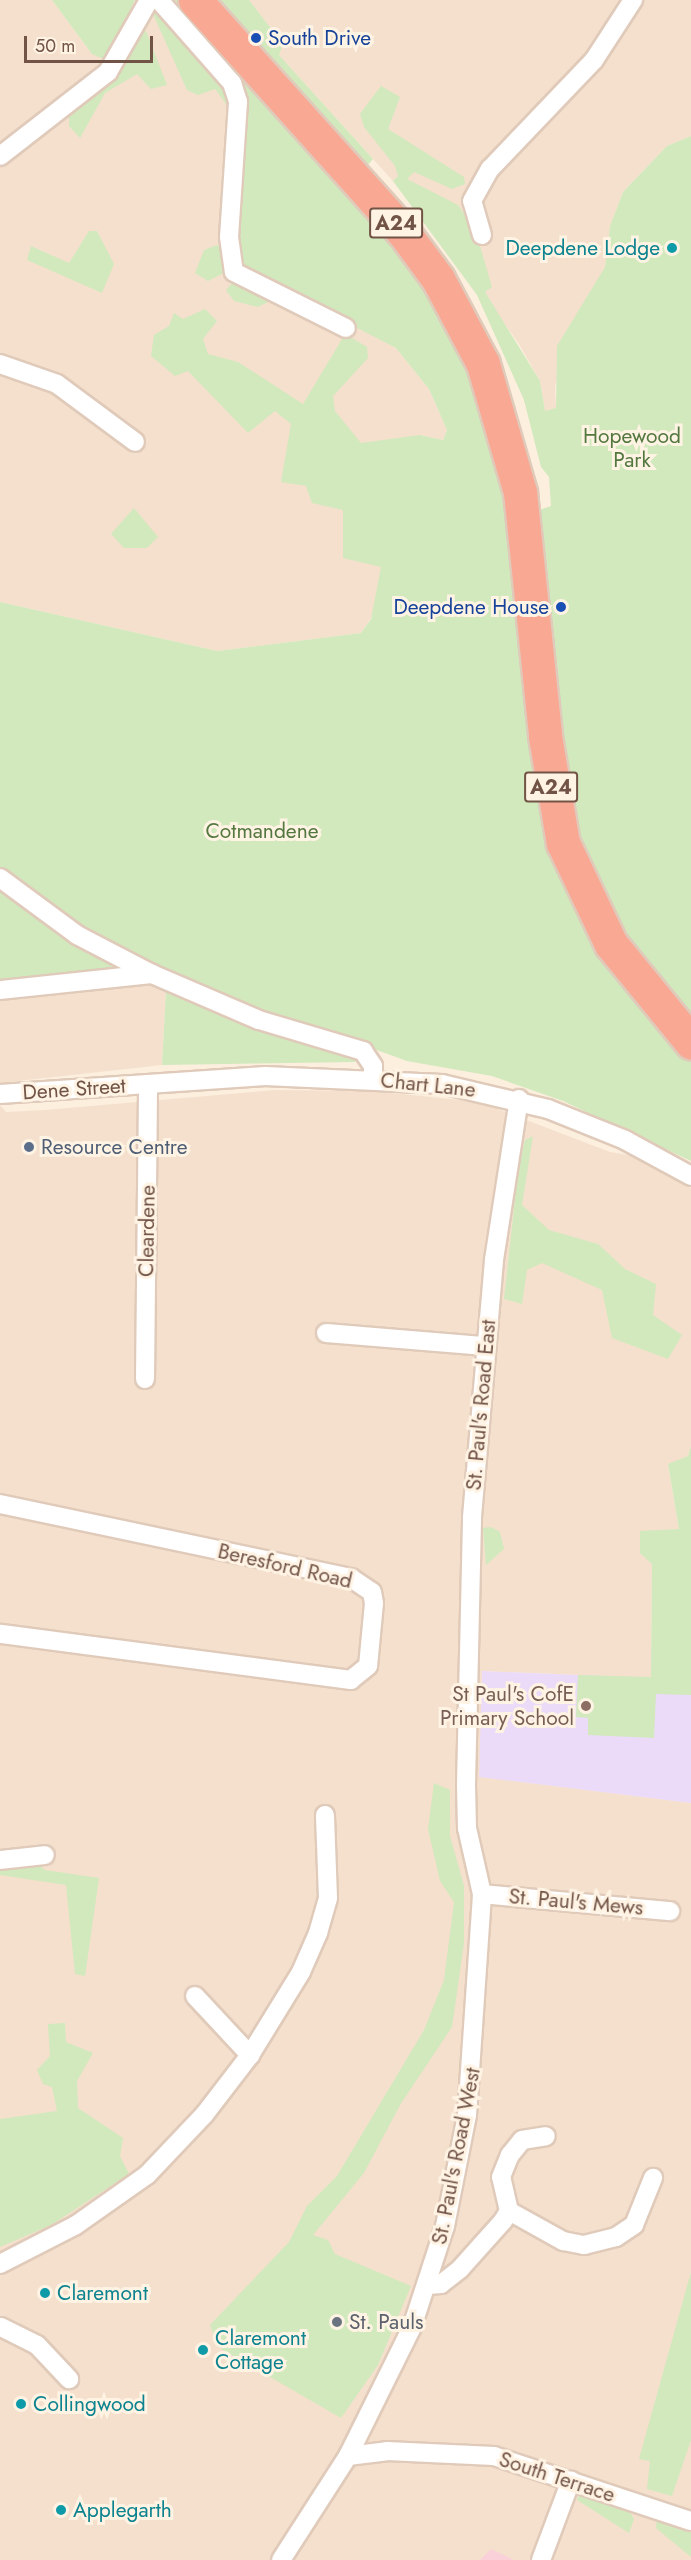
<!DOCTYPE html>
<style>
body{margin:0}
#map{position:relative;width:691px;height:2560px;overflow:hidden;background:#fcefde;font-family:Jost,sans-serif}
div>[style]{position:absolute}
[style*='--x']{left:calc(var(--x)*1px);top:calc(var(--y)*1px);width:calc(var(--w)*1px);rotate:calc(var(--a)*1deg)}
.residential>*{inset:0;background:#f4e0cd}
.education>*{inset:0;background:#ecdbf8}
.medical>*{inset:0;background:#fad1d8}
.green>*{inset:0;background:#d1e9bd}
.roads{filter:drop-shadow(2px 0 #e0caba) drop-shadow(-2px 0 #e0caba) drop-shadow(0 2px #e0caba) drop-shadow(0 -2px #e0caba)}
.street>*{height:18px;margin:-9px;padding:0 9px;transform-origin:9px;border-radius:9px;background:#fff}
.highway>*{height:33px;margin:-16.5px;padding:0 16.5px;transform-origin:16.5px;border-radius:16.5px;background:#f8a893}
.dots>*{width:16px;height:16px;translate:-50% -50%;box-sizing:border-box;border:3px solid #fff3e4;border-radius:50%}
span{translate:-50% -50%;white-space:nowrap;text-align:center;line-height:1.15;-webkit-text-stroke:6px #fff3e4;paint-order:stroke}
.shield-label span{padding:2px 4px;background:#fff3e4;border:2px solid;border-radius:4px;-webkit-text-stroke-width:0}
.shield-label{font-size:20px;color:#725446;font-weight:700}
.transit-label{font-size:21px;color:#164399}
.left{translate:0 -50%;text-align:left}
.right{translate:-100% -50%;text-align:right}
.culture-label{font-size:21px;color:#0d838f}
.park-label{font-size:21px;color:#53783f}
.street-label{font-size:21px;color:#725446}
.service-label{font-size:21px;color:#4e5e75}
.education-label{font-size:21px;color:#785e54}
.worship-label{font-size:21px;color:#5b616d}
.scale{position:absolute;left:24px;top:36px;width:129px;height:27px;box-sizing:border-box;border:3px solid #725446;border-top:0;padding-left:8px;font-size:18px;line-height:21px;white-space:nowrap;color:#725446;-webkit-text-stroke:4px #fff3e4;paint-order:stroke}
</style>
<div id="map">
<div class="residential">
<i style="clip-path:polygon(0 0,52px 0,92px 54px,132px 14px,135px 0,165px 0,242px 87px,329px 312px,396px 348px,429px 389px,447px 430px,443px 440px,420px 435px,371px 618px,361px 633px,217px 651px,0 602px)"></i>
<i style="clip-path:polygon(249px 0,691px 0,691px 136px,667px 146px,623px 192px,610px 226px,605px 267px,577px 320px,555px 386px,556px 408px,545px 411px,540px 381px,519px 344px,398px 176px,393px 181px,279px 55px,283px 44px)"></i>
<i style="clip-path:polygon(154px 983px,166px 990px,162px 1065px,0 1083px,0 987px)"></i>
<i style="clip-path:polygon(275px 1090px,373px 1091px,479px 1102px,610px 1152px,635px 1156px,691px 1188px,691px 1446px,688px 1456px,668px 1465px,679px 1529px,640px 1532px,652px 1564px,651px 1678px,482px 1671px,481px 1714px,489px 1778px,691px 1803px,691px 2272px,674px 2345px,691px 2402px,691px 2560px,0 2560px,0 1105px,6px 1112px,45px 1110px)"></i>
</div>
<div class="education">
<i style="clip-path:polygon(653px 1599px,691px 1605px,691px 1803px,479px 1777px,482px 1671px,651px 1678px)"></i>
</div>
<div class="medical">
<i style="clip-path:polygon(491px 2549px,514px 2560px,480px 2560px)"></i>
</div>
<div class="green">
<i style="clip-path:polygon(52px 0,135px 0,106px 60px,92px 54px)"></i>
<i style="clip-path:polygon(165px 0,177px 0,397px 246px,462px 352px,510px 491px,540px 779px,691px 1057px,691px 1161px,563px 1101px,492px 1076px,407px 1061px,363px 1045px,355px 1062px,162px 1065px,166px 990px,154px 983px,0 987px,0 602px,217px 651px,361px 633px,371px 619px,381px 567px,343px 558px,343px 510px,312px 503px,306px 486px,281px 482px,291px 424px,275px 411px,248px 433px,188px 371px,175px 376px,151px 356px,154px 335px,169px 326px,174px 313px,183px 319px,205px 309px,217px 321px,203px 339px,208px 354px,238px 362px,303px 404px,345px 334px,367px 347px,368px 358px,333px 396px,335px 411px,361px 443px,420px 435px,443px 440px,447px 430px,429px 389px,396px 348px,239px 267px,233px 237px,245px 104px)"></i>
<i style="clip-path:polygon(213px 0,249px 0,283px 44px,279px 55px,373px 159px,367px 166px)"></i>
<i style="clip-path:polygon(156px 9px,229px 87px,226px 104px,215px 89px,198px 95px,187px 90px,153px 14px)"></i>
<i style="clip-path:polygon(146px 31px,167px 85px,151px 89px,137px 74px,105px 93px,80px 138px,69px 126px,69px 112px,136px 35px)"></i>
<i style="clip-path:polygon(381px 86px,400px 97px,388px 129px,464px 177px,465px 184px,452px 189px,414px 172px,407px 179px,458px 205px,475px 229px,492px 287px,485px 292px,540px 381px,545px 411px,556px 408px,557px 346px,605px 267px,610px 226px,623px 192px,667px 146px,691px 136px,691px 1019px,611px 918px,586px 867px,564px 777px,546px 600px,539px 510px,551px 506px,549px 477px,541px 467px,524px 400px,477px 295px,393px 181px,398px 176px,395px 166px,364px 127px,360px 114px)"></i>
<i style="clip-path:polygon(89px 231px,97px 231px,114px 264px,102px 293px,27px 260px,31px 246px,69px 263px)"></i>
<i style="clip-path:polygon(217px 245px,224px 249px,226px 272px,208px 281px,195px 273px,204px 250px)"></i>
<i style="clip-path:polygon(235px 280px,276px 298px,258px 307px,234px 301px,226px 290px)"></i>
<i style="clip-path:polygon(134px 508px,158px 537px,147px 548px,124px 548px,111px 534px)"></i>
<i style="clip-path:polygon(533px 1136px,522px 1205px,549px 1230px,598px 1244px,625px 1269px,656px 1284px,653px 1315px,682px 1335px,668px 1359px,612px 1338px,602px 1290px,542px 1263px,527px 1270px,522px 1304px,504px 1299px,518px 1172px,525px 1140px)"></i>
<i style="clip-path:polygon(691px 1446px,691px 1695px,656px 1694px,654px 1738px,588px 1735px,588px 1718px,576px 1717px,578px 1675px,651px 1677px,652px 1564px,640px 1553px,640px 1531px,679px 1529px,668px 1464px,688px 1456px)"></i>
<i style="clip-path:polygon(491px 1527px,500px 1532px,504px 1549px,486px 1565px,483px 1528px)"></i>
<i style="clip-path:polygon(434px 1783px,450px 1790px,450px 1836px,464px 1886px,464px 1943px,452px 2027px,400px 2105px,364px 2173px,313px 2235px,328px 2240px,335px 2254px,411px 2286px,378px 2365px,341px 2418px,218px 2347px,210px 2325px,289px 2242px,307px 2206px,337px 2176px,424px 2030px,444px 1980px,454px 1902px,440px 1881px,428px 1829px)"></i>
<i style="clip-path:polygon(37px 1863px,45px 1870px,99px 1878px,85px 1976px,75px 1974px,66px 1885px,0 1875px,0 1865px)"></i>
<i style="clip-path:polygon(65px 2023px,66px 2042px,93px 2053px,77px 2081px,78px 2108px,123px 2138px,120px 2156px,129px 2174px,51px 2225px,0 2247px,0 2119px,57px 2111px,52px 2087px,43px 2084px,37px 2070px,50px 2056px,48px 2024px)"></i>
<i style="clip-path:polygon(691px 2272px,691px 2440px,672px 2496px,647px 2489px,650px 2461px,639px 2459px)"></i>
<i style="clip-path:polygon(580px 2493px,626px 2506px,634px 2519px,629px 2533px,577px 2500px)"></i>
<i style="clip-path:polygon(657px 2517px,691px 2528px,691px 2557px,656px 2528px)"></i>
</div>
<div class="roads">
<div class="street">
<i style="--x:159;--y:0;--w:111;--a:48.7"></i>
<i style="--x:232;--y:83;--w:20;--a:72"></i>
<i style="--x:238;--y:102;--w:135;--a:93.8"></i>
<i style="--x:229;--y:237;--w:35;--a:82"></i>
<i style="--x:234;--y:272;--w:125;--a:26.6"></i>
<i style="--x:0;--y:156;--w:137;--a:-37.9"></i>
<i style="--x:108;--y:72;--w:83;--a:-60.3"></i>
<i style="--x:482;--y:235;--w:35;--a:-106"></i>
<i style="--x:472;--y:201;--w:37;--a:-61"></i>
<i style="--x:490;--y:169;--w:151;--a:-46.3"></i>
<i style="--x:594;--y:60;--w:72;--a:-57"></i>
<i style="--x:0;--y:364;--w:60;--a:19.3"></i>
<i style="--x:57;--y:384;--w:97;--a:36.6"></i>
<i style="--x:0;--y:878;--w:96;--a:36.5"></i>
<i style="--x:77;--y:935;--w:85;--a:27.5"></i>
<i style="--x:152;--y:974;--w:116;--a:23.3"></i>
<i style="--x:259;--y:1020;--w:109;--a:16.6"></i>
<i style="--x:363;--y:1051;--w:18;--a:56"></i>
<i style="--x:373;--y:1066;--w:12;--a:90"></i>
<i style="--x:0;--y:990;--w:153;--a:-6"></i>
<i style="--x:0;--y:1094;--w:266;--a:-3.9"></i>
<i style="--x:265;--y:1076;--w:177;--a:2.6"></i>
<i style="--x:442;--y:1084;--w:109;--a:13.3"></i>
<i style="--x:548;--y:1109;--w:83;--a:21.9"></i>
<i style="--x:625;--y:1140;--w:75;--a:28.6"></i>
<i style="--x:326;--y:1333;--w:160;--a:4.7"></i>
<i style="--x:145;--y:1379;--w:295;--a:-89.4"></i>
<i style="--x:0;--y:1504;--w:359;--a:11.9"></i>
<i style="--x:351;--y:1578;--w:25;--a:34"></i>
<i style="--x:372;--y:1592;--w:11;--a:80"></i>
<i style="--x:374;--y:1603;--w:63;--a:95.4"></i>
<i style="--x:368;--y:1666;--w:22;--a:141"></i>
<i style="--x:351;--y:1680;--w:354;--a:-172.5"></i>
<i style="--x:0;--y:1860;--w:45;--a:-6.3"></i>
<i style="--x:482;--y:1894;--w:189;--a:5.2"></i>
<i style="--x:195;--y:1996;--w:81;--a:47"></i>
<i style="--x:509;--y:2211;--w:62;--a:29.1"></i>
<i style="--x:563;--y:2241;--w:21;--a:11"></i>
<i style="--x:584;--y:2245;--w:33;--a:-14"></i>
<i style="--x:616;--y:2237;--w:22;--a:-34"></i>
<i style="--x:634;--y:2225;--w:51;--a:-68"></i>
<i style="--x:0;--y:2264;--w:85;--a:-27.2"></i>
<i style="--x:76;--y:2225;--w:87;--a:-35.2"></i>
<i style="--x:147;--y:2175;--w:83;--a:-46.5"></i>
<i style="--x:204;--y:2115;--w:76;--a:-52.5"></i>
<i style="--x:250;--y:2055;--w:97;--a:-58.4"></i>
<i style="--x:301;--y:1972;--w:43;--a:-66.4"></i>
<i style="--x:318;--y:1933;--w:36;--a:-74"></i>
<i style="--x:328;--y:1898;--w:83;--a:-92.1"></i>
<i style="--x:428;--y:2285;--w:13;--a:-4"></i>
<i style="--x:441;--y:2284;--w:24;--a:-38"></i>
<i style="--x:460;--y:2269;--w:64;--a:-48.1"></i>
<i style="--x:503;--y:2221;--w:12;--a:-59"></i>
<i style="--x:509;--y:2211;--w:35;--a:-103"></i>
<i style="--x:501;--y:2177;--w:24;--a:-68"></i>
<i style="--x:510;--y:2155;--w:19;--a:-51"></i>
<i style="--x:522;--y:2140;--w:24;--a:-9"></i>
<i style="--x:1;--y:2327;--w:40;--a:26.6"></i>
<i style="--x:37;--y:2345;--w:47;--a:46.7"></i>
<i style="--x:348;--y:2456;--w:39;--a:-7"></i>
<i style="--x:387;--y:2451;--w:107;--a:2.7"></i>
<i style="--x:494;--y:2456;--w:207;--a:18.3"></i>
<i style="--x:281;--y:2560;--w:124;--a:-57.2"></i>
<i style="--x:348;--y:2456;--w:144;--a:-63.6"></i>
<i style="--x:412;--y:2327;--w:106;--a:-71.9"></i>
<i style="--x:445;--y:2226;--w:113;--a:-78.8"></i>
<i style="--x:467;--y:2115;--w:222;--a:-86.1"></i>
<i style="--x:482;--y:1894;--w:68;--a:-102.8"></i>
<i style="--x:467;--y:1828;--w:43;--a:-91.3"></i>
<i style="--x:466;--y:1785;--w:268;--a:-88.7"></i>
<i style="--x:472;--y:1517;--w:258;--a:-85.1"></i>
<i style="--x:494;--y:1260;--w:163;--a:-81.2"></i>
<i style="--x:541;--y:2560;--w:85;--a:-69.4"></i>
</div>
<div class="highway">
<i style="--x:195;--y:0;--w:313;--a:48.1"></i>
<i style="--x:404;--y:233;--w:57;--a:53.5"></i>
<i style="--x:438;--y:279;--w:96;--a:62.1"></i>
<i style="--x:483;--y:364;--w:133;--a:73.9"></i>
<i style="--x:520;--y:492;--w:245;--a:84.1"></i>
<i style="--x:545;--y:736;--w:109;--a:80.5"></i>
<i style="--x:563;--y:843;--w:112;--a:64.6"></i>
<i style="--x:611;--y:944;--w:127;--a:50.8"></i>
</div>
</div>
<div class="dots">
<i style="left:256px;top:38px;background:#1a4fb4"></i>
<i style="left:672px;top:248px;background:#0f9aa8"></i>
<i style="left:561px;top:607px;background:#1a4fb4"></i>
<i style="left:29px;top:1147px;background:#5c6f8a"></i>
<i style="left:586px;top:1706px;background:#8d6e63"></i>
<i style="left:45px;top:2293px;background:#0f9aa8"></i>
<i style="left:337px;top:2322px;background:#6b7280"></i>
<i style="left:203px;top:2350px;background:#0f9aa8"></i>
<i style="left:21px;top:2404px;background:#0f9aa8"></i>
<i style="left:61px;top:2510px;background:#0f9aa8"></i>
</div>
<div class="shield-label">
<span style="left:396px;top:223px">A24</span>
<span style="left:551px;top:787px">A24</span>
</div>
<div class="transit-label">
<span class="left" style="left:268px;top:38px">South Drive</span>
<span class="right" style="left:549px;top:607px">Deepdene House</span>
</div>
<div class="culture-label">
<span class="right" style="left:660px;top:248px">Deepdene Lodge</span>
<span class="left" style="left:57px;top:2293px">Claremont</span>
<span class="left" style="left:215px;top:2350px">Claremont<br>Cottage</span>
<span class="left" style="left:33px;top:2404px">Collingwood</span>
<span class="left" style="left:73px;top:2510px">Applegarth</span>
</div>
<div class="park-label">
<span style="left:632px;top:448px">Hopewood<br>Park</span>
<span style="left:262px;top:831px">Cotmandene</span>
</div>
<div class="street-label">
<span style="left:428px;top:1085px;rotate:6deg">Chart Lane</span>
<span style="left:74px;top:1089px;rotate:-4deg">Dene Street</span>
<span style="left:147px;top:1231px;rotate:-89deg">Cleardene</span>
<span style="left:481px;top:1405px;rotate:-85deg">St. Paul's Road East</span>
<span style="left:285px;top:1566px;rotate:13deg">Beresford Road</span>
<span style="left:576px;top:1902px;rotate:5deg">St. Paul's Mews</span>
<span style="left:456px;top:2156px;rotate:-79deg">St. Paul's Road West</span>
<span style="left:557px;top:2477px;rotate:18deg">South Terrace</span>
</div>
<div class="service-label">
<span class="left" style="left:41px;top:1147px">Resource Centre</span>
</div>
<div class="education-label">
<span class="right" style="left:574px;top:1706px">St Paul's CofE<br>Primary School</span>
</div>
<div class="worship-label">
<span class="left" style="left:349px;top:2322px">St. Pauls</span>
</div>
<div class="scale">50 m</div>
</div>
